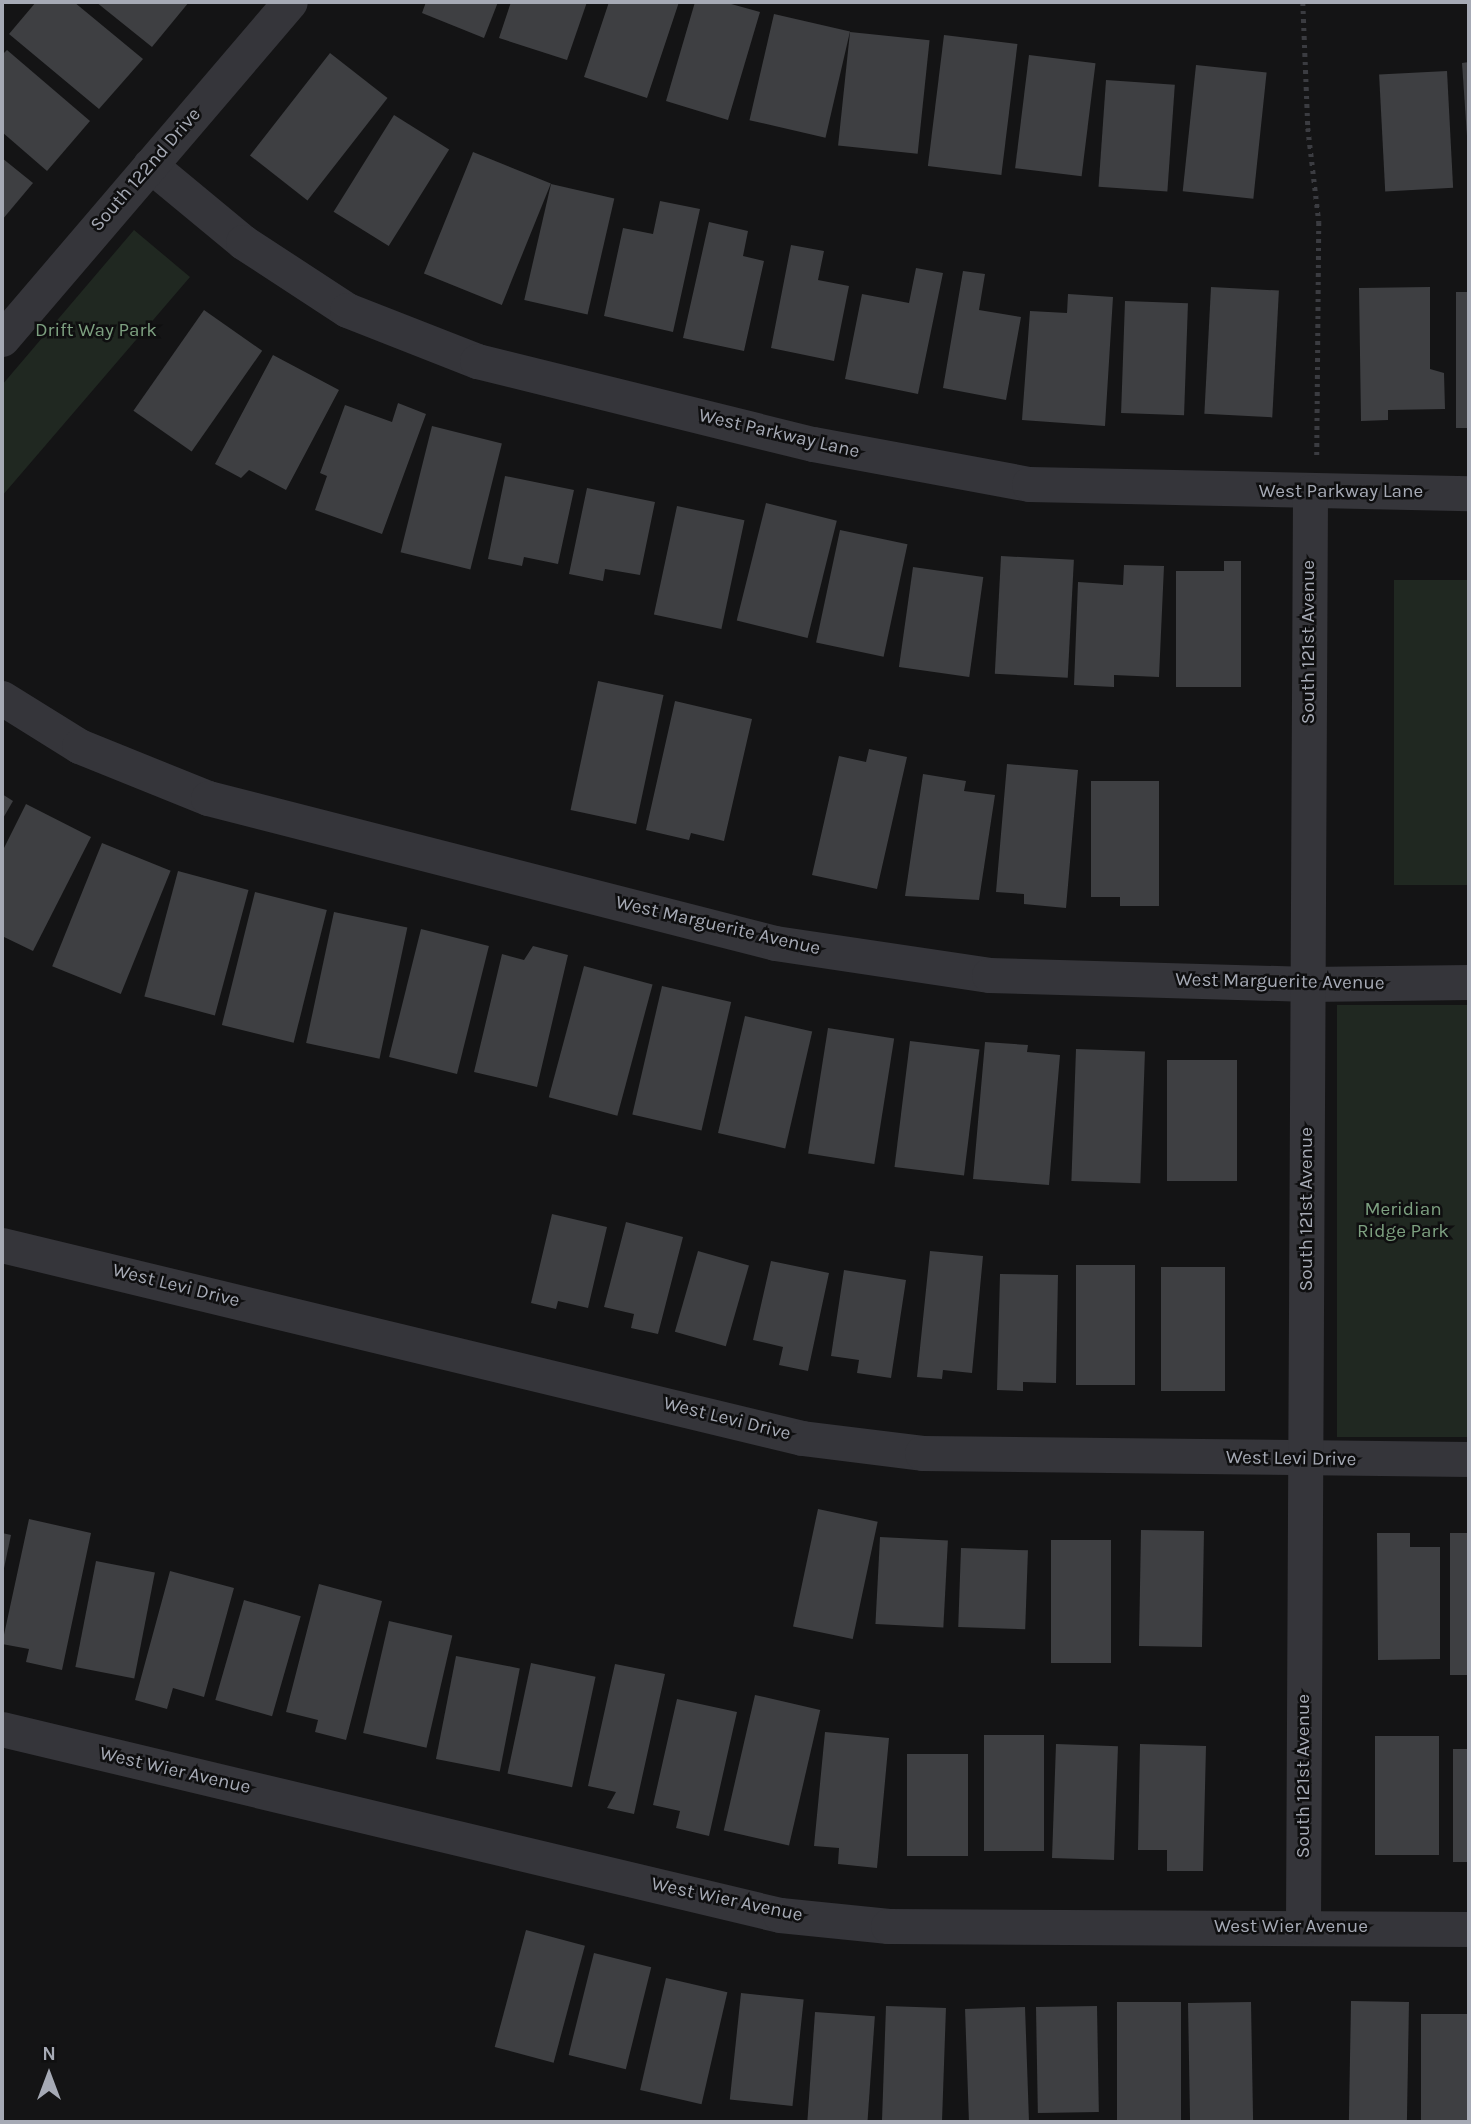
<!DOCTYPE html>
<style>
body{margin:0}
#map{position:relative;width:1471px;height:2124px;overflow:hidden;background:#141415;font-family:Karla,sans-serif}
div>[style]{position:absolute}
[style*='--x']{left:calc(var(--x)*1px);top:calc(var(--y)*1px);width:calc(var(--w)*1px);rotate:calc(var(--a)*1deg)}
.green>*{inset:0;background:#202821;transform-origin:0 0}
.building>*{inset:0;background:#3e3f42;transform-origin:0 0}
.path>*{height:4.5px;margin-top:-2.25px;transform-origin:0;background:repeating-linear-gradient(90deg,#3b3c41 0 3.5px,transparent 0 8.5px)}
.street>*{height:35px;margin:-17.5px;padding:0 17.5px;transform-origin:17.5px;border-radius:17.5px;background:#35353a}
span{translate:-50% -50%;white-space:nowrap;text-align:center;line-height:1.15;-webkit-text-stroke:5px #0f0f10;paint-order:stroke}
.street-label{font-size:19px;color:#a6aab5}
.park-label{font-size:19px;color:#7da080}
.frame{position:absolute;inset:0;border:4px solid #a6aab5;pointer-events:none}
.north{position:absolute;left:14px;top:2040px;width:70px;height:70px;-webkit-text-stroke:5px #0f0f10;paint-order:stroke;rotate:0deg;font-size:19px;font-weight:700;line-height:28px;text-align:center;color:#a6aab5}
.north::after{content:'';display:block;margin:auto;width:24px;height:32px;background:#a6aab5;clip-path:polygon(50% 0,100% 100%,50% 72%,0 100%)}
</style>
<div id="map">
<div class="green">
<i style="clip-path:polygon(134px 230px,190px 277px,2px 496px,2px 385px)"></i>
<i style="left:1469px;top:580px;width:305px;height:75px;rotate:90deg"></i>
<i style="left:1337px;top:1005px;width:132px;height:432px"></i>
</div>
<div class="building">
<i style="clip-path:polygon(36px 2px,74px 2px,143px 59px,99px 109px,9px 34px)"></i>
<i style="clip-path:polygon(96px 2px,189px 2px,152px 47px)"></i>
<i style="clip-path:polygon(426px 2px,498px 2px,484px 38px,422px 13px)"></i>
<i style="clip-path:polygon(511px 2px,587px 2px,567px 60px,499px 38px)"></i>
<i style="clip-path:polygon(609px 2px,679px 2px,647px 98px,584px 77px)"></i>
<i style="clip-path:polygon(695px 2px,724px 2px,760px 12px,728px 120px,666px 101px)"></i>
<i style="left:774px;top:14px;width:78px;height:109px;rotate:13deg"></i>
<i style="left:850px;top:32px;width:80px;height:114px;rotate:6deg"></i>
<i style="left:944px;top:35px;width:74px;height:132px;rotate:7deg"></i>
<i style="clip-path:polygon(7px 50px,90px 121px,47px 171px,2px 132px,2px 55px)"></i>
<i style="left:330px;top:53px;width:73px;height:130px;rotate:38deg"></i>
<i style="left:1029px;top:55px;width:67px;height:114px;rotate:7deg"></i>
<i style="clip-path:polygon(1469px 62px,1469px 136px,1467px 136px,1462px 63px)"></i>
<i style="left:1196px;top:65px;width:71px;height:127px;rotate:6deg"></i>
<i style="left:1447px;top:71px;width:117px;height:68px;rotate:87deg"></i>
<i style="left:1106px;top:80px;width:69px;height:107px;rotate:4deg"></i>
<i style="left:394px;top:115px;width:65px;height:114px;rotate:32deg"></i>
<i style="left:473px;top:152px;width:84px;height:131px;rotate:22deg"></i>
<i style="clip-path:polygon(2px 158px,33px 183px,2px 220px)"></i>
<i style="left:551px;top:184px;width:65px;height:119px;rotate:13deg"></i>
<i style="clip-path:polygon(660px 201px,700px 209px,673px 332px,604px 316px,623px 228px,653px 234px)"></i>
<i style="clip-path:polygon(709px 222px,748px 231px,743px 256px,764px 261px,744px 351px,683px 338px)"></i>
<i style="clip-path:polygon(791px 245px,824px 251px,818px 280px,849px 286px,834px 361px,771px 348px)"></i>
<i style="clip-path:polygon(916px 268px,943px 273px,918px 394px,845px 379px,862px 294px,909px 303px)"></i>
<i style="clip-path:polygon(963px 271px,985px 274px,979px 310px,1021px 317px,1006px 400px,943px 388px)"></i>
<i style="left:1211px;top:287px;width:68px;height:127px;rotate:3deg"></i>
<i style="clip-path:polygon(1430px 287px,1430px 369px,1444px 373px,1445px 409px,1388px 410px,1388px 420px,1361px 421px,1359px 288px)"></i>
<i style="left:1456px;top:292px;width:13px;height:136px"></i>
<i style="clip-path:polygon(1068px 294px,1113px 297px,1105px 426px,1022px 420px,1030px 311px,1067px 313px)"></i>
<i style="left:1125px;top:301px;width:63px;height:112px;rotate:2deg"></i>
<i style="left:204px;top:310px;width:71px;height:123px;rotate:35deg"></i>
<i style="clip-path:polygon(273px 355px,339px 390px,286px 490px,249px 470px,241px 478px,215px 464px)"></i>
<i style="clip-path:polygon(398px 403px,426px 414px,382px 534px,315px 510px,327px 476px,320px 473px,345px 405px,392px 422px)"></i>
<i style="left:432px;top:426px;width:72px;height:130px;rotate:14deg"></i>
<i style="clip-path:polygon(505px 476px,574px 490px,558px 564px,524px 557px,522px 566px,488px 559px)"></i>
<i style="clip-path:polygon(587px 488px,655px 502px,640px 575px,605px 569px,603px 581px,569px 574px)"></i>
<i style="left:766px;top:503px;width:73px;height:121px;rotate:14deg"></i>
<i style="left:677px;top:506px;width:69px;height:111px;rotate:12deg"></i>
<i style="left:840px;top:530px;width:69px;height:115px;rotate:12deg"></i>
<i style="left:1001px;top:556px;width:73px;height:118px;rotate:3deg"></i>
<i style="clip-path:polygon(1224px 561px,1241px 561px,1241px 687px,1176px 687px,1176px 571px,1224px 571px)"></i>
<i style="clip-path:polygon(1124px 565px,1164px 566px,1159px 677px,1114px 675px,1114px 687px,1074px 685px,1078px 582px,1123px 585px)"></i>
<i style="left:913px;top:567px;width:71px;height:101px;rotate:8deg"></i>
<i style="left:598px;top:681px;width:67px;height:132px;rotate:12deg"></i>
<i style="clip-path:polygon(675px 701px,752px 719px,724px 841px,691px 833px,689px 840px,646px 830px)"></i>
<i style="clip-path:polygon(869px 749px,907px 757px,877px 889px,812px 875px,839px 756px,866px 762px)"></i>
<i style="clip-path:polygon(1007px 764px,1078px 770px,1066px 908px,1024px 904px,1024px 894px,996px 892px)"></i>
<i style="clip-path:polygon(923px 774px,966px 781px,964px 791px,995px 795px,979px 900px,905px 896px)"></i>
<i style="clip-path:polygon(1091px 781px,1159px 781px,1159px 906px,1120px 906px,1120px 897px,1091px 897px)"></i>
<i style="clip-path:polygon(2px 794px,13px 801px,2px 820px)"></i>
<i style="clip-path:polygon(26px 804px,91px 837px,33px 951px,2px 936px,2px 852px)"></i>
<i style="left:102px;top:843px;width:74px;height:133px;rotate:22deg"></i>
<i style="left:178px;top:871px;width:73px;height:130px;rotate:15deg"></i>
<i style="left:255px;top:892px;width:74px;height:137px;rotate:14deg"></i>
<i style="left:334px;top:912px;width:75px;height:134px;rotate:12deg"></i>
<i style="left:421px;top:929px;width:70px;height:132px;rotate:14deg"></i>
<i style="clip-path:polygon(533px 946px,568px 955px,537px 1087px,474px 1072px,502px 954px,524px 960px)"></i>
<i style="left:584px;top:966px;width:71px;height:136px;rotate:15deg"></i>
<i style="left:662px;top:986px;width:71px;height:132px;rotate:13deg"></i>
<i style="left:745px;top:1016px;width:69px;height:120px;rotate:13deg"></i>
<i style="left:828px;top:1028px;width:67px;height:127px;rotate:9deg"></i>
<i style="left:910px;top:1041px;width:70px;height:127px;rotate:7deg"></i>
<i style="clip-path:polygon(985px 1042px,1028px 1045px,1027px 1052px,1060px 1055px,1049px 1185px,973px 1179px)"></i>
<i style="left:1076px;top:1049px;width:69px;height:132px;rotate:2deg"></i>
<i style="left:1167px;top:1060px;width:70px;height:121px"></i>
<i style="clip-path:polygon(552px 1214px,607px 1227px,588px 1308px,558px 1301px,556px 1309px,531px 1303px)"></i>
<i style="clip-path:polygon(626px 1222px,683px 1237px,658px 1334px,631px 1328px,634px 1314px,604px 1307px)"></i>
<i style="left:698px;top:1251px;width:53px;height:84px;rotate:16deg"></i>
<i style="clip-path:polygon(930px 1251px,983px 1256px,972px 1373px,943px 1370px,942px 1379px,917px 1377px)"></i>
<i style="clip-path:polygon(771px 1261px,829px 1273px,808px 1371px,779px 1365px,783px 1347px,753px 1340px)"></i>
<i style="left:1076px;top:1265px;width:59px;height:120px"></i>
<i style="left:1225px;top:1267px;width:124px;height:64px;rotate:90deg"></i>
<i style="clip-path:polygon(844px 1270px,906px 1280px,891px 1378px,857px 1373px,859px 1360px,831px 1356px)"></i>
<i style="clip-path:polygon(1000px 1274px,1058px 1275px,1056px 1383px,1023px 1382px,1023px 1391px,997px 1390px)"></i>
<i style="left:818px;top:1509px;width:61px;height:120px;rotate:12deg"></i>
<i style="clip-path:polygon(29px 1519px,91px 1533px,62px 1670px,26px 1662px,29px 1649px,2px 1644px)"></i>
<i style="left:1141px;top:1530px;width:63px;height:116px;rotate:1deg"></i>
<i style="clip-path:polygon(2px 1533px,11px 1535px,3px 1573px,2px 1573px)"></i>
<i style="clip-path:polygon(1377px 1533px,1410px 1533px,1410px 1547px,1440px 1547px,1440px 1659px,1378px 1660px)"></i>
<i style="left:1450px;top:1533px;width:19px;height:142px"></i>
<i style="left:880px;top:1537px;width:68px;height:87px;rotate:3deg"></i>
<i style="left:1051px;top:1540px;width:60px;height:123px"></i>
<i style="left:961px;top:1548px;width:67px;height:79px;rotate:2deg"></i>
<i style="left:96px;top:1561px;width:60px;height:108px;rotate:11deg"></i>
<i style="clip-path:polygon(170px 1571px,234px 1588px,204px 1697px,173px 1688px,167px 1709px,135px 1700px)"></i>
<i style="clip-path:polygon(319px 1584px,382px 1601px,346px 1740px,315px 1732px,318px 1720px,286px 1712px)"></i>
<i style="left:244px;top:1600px;width:59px;height:104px;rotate:16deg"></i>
<i style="left:389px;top:1621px;width:65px;height:115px;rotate:13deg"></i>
<i style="left:456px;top:1656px;width:65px;height:105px;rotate:11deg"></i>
<i style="left:531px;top:1663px;width:66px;height:113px;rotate:12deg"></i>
<i style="clip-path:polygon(615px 1664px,665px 1674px,634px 1814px,607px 1808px,616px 1792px,588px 1786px)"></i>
<i style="left:755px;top:1695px;width:67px;height:139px;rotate:13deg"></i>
<i style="clip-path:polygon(677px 1699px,737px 1712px,709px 1836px,676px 1828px,680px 1811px,653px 1805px)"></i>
<i style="clip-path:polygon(825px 1732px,889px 1738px,877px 1868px,838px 1864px,839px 1848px,814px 1846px)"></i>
<i style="left:984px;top:1735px;width:60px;height:116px"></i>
<i style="left:1375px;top:1736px;width:64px;height:119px"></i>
<i style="left:1056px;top:1744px;width:62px;height:114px;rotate:2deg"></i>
<i style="clip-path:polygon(1140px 1744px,1206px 1746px,1203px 1871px,1167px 1871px,1167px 1850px,1138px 1850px)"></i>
<i style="left:1453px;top:1749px;width:16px;height:113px"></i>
<i style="left:907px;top:1754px;width:61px;height:102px"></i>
<i style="left:526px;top:1930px;width:61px;height:121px;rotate:15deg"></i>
<i style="left:594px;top:1953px;width:59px;height:105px;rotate:14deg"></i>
<i style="left:666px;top:1978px;width:63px;height:115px;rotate:13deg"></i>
<i style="left:741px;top:1993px;width:63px;height:107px;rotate:6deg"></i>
<i style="left:1351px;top:2001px;width:58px;height:121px;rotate:1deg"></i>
<i style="left:1117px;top:2002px;width:64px;height:120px"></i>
<i style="left:1251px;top:2002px;width:120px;height:63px;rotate:89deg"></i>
<i style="left:886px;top:2006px;width:60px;height:116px;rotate:2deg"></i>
<i style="left:1097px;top:2006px;width:106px;height:61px;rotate:89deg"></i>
<i style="left:1025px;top:2007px;width:114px;height:60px;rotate:88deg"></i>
<i style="left:815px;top:2012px;width:60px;height:110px;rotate:4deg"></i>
<i style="left:1421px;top:2014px;width:48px;height:108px"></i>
</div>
<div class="path">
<i style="--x:1303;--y:2;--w:126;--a:87.7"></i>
<i style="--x:1308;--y:128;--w:95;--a:83.3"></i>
<i style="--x:1319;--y:222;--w:233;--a:90.5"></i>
</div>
<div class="street">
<i style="--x:150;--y:165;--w:121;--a:39.6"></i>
<i style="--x:243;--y:242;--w:124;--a:33.2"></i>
<i style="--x:347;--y:310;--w:140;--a:21.4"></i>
<i style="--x:477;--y:361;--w:346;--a:13.9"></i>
<i style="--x:813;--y:444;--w:220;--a:10.5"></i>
<i style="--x:1029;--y:484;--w:440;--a:1.2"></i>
<i style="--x:2;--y:339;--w:443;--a:-49.5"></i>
<i style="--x:2;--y:698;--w:91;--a:31.9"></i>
<i style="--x:79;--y:746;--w:139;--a:22"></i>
<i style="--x:208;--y:798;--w:585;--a:14.34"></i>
<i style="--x:775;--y:943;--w:216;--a:8.5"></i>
<i style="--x:989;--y:975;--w:319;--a:1.6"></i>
<i style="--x:1308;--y:984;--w:161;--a:-0.7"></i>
<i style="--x:2;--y:1245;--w:823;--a:13.56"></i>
<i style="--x:802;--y:1438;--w:121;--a:7.1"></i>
<i style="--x:922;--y:1453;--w:547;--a:0.63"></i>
<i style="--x:2;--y:1729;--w:800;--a:13.45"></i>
<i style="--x:780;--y:1915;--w:109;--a:5.8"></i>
<i style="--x:888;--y:1926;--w:581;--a:0.3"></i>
<i style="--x:1303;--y:1926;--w:1434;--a:-89.72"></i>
</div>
<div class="street-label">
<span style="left:146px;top:170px;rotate:-49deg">South 122nd Drive</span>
<span style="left:779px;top:434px;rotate:13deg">West Parkway Lane</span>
<span style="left:1341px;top:492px">West Parkway Lane</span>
<span style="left:1309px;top:642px;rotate:-90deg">South 121st Avenue</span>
<span style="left:718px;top:926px;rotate:13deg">West Marguerite Avenue</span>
<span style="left:1280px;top:982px;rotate:1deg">West Marguerite Avenue</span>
<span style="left:1307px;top:1209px;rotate:-90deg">South 121st Avenue</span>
<span style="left:176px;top:1286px;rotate:14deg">West Levi Drive</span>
<span style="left:727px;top:1419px;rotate:14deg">West Levi Drive</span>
<span style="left:1291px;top:1459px;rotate:1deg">West Levi Drive</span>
<span style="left:175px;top:1771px;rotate:13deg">West Wier Avenue</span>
<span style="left:1304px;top:1776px;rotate:-90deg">South 121st Avenue</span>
<span style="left:727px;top:1900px;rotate:12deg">West Wier Avenue</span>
<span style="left:1291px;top:1927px">West Wier Avenue</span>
</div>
<div class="park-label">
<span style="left:96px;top:331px">Drift Way Park</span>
<span style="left:1403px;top:1221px">Meridian<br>Ridge Park</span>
</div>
<div class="frame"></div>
<div class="north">N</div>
</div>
